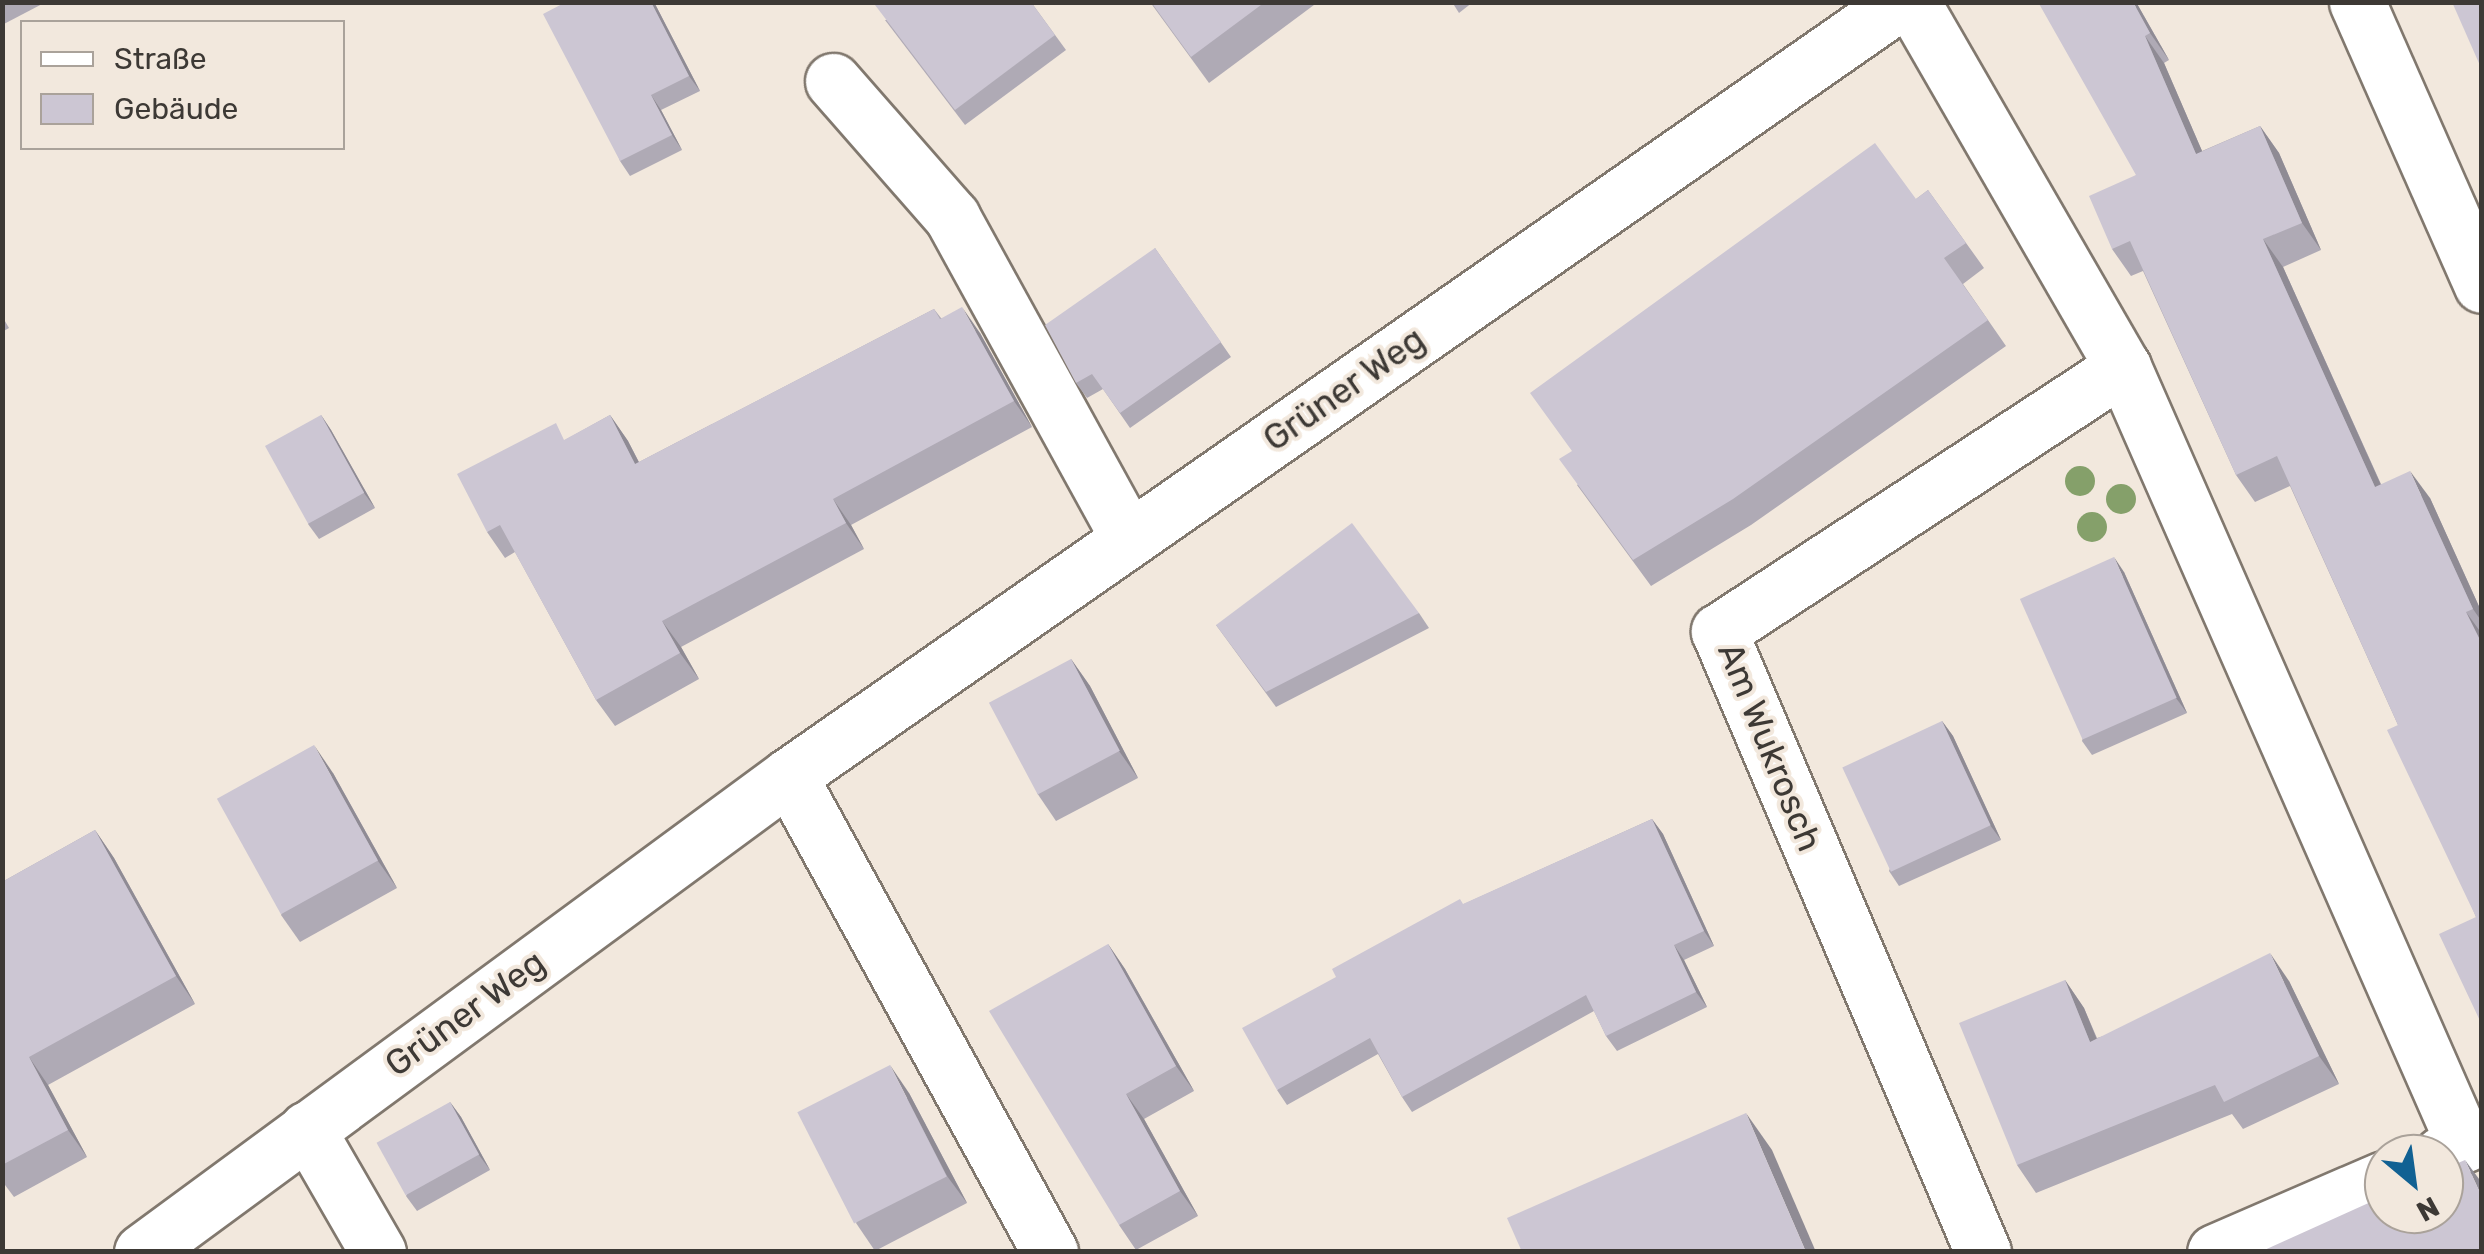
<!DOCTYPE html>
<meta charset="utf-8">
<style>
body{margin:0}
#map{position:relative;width:2484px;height:1254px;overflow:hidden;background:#f2e8dd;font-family:Rubik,sans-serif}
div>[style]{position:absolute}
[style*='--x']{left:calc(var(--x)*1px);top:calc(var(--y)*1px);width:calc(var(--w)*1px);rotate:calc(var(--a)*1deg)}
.roads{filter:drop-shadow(2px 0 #81786e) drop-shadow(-2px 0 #81786e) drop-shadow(0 2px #81786e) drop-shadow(0 -2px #81786e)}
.minor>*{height:55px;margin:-27.5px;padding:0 27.5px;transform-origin:27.5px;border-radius:27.5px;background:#fff}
.trees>*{width:30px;height:30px;margin:-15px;border-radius:50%;background:#85a06a}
.wall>*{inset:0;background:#afaab5}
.shaded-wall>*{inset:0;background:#8f8b94}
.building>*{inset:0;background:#ccc6d3;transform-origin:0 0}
span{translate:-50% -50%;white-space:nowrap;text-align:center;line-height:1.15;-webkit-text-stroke:8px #f2e8dd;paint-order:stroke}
.street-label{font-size:35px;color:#3d3935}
.frame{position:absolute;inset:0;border:5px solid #3d3935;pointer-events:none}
.legend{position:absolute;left:20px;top:20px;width:325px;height:130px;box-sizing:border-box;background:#f2e8dd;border:2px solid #aaa29a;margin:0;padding:12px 18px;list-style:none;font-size:30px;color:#3d3935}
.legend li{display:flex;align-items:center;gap:20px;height:50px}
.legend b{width:50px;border:2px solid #aaa29a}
.north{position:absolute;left:2364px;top:1134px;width:100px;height:100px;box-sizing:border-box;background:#f2e8dd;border:2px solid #aaa29a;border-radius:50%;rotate:151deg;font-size:28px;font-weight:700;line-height:40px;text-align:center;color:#3d3935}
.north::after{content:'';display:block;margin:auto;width:35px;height:45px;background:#116193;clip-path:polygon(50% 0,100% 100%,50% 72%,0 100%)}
</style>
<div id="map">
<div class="roads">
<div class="minor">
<i style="--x:1912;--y:2;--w:422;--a:60"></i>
<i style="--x:2123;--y:367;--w:483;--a:146.8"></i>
<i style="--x:1719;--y:631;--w:675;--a:66.97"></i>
<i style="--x:2357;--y:2;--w:309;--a:66.2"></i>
<i style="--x:833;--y:81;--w:181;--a:48.8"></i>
<i style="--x:952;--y:217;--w:367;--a:61.2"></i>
<i style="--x:2123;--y:367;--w:849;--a:66.3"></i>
<i style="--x:2464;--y:1144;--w:24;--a:156"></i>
<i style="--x:789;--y:776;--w:543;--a:61.26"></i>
<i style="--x:307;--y:1129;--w:142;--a:60"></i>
<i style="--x:142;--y:1252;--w:803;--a:-36.34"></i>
<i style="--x:789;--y:776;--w:1354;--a:-34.86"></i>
<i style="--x:2215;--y:1252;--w:184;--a:-23.4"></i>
</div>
</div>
<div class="trees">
<i style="left:2080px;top:481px"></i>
<i style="left:2121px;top:499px"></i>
<i style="left:2092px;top:527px"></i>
</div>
<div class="wall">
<i style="clip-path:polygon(2px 2px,46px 2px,2px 25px)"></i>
<i style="clip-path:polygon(566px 2px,654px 2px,700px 91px,661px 110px,682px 150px,630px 176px,620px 161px)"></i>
<i style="clip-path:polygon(1031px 2px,1066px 50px,965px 125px,885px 20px)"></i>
<i style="clip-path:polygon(1150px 2px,1318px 2px,1209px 83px)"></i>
<i style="clip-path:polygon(1452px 2px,1473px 2px,1459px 13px)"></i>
<i style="clip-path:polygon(2136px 2px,2169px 60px,2164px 63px,2202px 151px,2260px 126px,2279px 153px,2321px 250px,2283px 267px,2381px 484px,2430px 498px,2482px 613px,2482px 1025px,2476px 917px,2398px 725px,2290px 486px,2255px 502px,2236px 475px,2143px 271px,2131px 276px,2112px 249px,2136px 175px)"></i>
<i style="clip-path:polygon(1928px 190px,1984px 268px,1963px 284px,2006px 346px,1751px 525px,1651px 586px,1577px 485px,1916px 199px)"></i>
<i style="clip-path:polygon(1155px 248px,1231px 357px,1130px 428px,1103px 389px,1087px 398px,1076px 383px)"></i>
<i style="clip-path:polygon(934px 309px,941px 318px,980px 333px,1032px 427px,851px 525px,864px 549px,681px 647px,699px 679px,615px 726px,596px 700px,515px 552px,505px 558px,487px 532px,567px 439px,610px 415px,628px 441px,639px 462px)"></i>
<i style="clip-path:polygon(2px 316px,9px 328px,2px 332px)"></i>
<i style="clip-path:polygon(321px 415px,331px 430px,375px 508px,319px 539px,308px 524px)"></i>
<i style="clip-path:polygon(2124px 572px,2187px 713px,2092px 755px,2082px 741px)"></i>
<i style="clip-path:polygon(1419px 613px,1429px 628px,1276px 707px,1216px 625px)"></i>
<i style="clip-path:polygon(1071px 659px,1090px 686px,1138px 778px,1056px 821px,1037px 793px)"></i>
<i style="clip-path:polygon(1942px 721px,1953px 736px,2001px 840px,1899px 886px,1889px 871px)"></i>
<i style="clip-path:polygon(333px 773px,397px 888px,300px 942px,281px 915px)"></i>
<i style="clip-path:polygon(1652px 819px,1663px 834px,1714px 946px,1684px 960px,1707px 1007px,1617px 1051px,1606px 1036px,1594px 1011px,1412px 1112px,1402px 1097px,1378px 1054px,1287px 1105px,1277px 1090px,1464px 904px)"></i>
<i style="clip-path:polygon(95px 830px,114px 858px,195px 1004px,48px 1085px,87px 1157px,14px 1197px,2px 1181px,2px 882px)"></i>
<i style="clip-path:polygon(1108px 944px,1125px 969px,1194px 1091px,1144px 1119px,1198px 1216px,1136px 1250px,1119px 1225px)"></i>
<i style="clip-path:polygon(2065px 980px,2084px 1008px,2097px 1038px,2289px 981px,2339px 1084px,2243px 1129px,2232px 1114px,2036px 1193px,2017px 1165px)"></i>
<i style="clip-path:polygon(909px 1093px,967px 1203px,875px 1251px,856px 1223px)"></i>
<i style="clip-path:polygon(450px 1102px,461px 1117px,490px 1170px,417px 1211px,406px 1196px)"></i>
</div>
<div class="shaded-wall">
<i style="clip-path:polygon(651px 2px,654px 2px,700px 91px,689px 76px)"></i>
<i style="clip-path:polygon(2133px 2px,2136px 2px,2169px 60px,2150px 33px)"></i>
<i style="clip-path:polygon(2145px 36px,2164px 63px,2215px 181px,2196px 154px)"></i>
<i style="clip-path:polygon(651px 95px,661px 110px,682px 150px,672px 135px)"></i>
<i style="clip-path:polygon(2260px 126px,2279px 153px,2321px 250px,2302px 223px)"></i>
<i style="clip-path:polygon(2263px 239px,2283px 267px,2394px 514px,2375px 487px)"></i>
<i style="clip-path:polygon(962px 307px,980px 333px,1032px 427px,1014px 401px)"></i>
<i style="clip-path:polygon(321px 415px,331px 430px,375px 508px,364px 493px)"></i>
<i style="clip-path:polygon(610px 415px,628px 441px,653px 490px,635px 464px)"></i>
<i style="clip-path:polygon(2410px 471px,2430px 498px,2482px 613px,2482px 622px,2473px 609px)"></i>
<i style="clip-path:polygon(833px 499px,851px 525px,864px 549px,846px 523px)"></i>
<i style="clip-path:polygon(2114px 557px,2124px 572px,2187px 713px,2176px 698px)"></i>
<i style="clip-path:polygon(2466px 612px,2482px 634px,2482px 644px)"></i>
<i style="clip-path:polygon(662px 621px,681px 647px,699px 679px,680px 653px)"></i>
<i style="clip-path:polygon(1071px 659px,1090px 686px,1138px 778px,1119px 751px)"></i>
<i style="clip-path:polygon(1942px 721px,1953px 736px,2001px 840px,1990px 825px)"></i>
<i style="clip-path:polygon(314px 745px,333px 773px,397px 888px,378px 861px)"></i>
<i style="clip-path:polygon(1652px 819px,1663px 834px,1714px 946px,1704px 931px)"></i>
<i style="clip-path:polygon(95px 830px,114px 858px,195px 1004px,176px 976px)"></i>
<i style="clip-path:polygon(1108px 944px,1125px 969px,1194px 1091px,1176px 1066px)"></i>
<i style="clip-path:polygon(1674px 945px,1684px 960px,1707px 1007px,1696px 992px)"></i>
<i style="clip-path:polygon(2270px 953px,2289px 981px,2339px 1084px,2319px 1056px)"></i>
<i style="clip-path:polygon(2065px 980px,2084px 1008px,2109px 1069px,2090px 1042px)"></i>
<i style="clip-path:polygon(29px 1057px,48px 1085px,87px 1157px,68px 1130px)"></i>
<i style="clip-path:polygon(890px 1065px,909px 1093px,967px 1203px,947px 1176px)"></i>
<i style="clip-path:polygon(1126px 1094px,1144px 1119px,1198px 1216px,1180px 1191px)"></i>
<i style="clip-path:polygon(450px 1102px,461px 1117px,490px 1170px,479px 1155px)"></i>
<i style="clip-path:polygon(1746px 1113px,1772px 1150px,1816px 1252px,1806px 1252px)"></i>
<i style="clip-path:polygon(2465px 1160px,2482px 1183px,2482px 1197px)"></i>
</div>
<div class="building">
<i style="clip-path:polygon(566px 2px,651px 2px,689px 76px,651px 95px,672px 135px,620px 161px,543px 14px)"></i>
<i style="clip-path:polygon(878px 2px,1031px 2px,1055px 35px,955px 110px,875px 5px)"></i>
<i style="clip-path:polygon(1151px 2px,1265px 2px,1191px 57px)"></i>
<i style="clip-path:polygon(2038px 2px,2133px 2px,2150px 33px,2145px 36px,2196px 154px,2260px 126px,2302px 223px,2263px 239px,2375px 487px,2410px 471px,2473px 609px,2466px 612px,2482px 644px,2482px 1025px,2439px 934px,2476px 917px,2387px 730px,2398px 725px,2277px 456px,2236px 475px,2130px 241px,2112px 249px,2089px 196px,2136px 175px)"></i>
<i style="clip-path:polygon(2452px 2px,2482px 2px,2482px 70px)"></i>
<i style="clip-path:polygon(1875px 143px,1916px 199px,1928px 190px,1966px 243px,1944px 258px,1988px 320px,1733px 499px,1633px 560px,1559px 459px,1572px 451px,1530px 393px)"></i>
<i style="clip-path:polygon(1155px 248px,1221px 342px,1120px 413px,1092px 374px,1076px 383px,1045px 325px)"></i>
<i style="clip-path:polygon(962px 307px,1014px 401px,833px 499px,846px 523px,662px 621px,680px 653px,596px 700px,500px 525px,487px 532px,457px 474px,556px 423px,564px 440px,610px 415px,635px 464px,934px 309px,940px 319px)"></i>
<i style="left:321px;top:415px;width:89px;height:64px;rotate:61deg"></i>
<i style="clip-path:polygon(1352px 523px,1419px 613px,1266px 692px,1216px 625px)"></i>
<i style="left:2114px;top:557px;width:154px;height:103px;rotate:66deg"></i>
<i style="left:1071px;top:659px;width:104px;height:93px;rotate:62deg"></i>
<i style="left:1942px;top:721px;width:115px;height:110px;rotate:65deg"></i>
<i style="left:314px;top:745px;width:132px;height:111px;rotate:61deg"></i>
<i style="clip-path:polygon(1652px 819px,1704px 931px,1674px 945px,1696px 992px,1606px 1036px,1586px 995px,1402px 1097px,1370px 1038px,1277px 1090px,1242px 1028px,1336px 977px,1332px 969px,1460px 899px,1463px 904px)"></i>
<i style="clip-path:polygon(95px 830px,176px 976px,29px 1057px,68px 1130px,2px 1165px,2px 882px)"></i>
<i style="clip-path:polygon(1108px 944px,1176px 1066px,1126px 1094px,1180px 1191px,1119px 1225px,989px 1011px)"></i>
<i style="clip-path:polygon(2270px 953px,2319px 1056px,2224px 1102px,2215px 1085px,2017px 1165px,1959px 1023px,2065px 980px,2090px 1042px)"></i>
<i style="left:890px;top:1065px;width:125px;height:104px;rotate:63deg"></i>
<i style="left:450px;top:1102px;width:60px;height:84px;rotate:61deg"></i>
<i style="clip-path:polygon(1746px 1113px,1806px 1252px,1522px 1252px,1507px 1218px)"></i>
<i style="clip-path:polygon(2465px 1160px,2482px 1197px,2482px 1252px,2260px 1252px,2384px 1196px,2384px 1214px,2444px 1214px,2444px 1169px)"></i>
</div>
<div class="street-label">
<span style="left:1344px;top:389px;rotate:-35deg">Grüner Weg</span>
<span style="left:1770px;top:747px;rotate:68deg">Am Wukrosch</span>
<span style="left:465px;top:1013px;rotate:-36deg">Grüner Weg</span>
</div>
<div class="frame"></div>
<ul class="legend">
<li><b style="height:12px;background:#fff"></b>Straße</li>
<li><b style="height:28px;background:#ccc6d3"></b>Gebäude</li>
</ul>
<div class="north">N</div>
</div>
